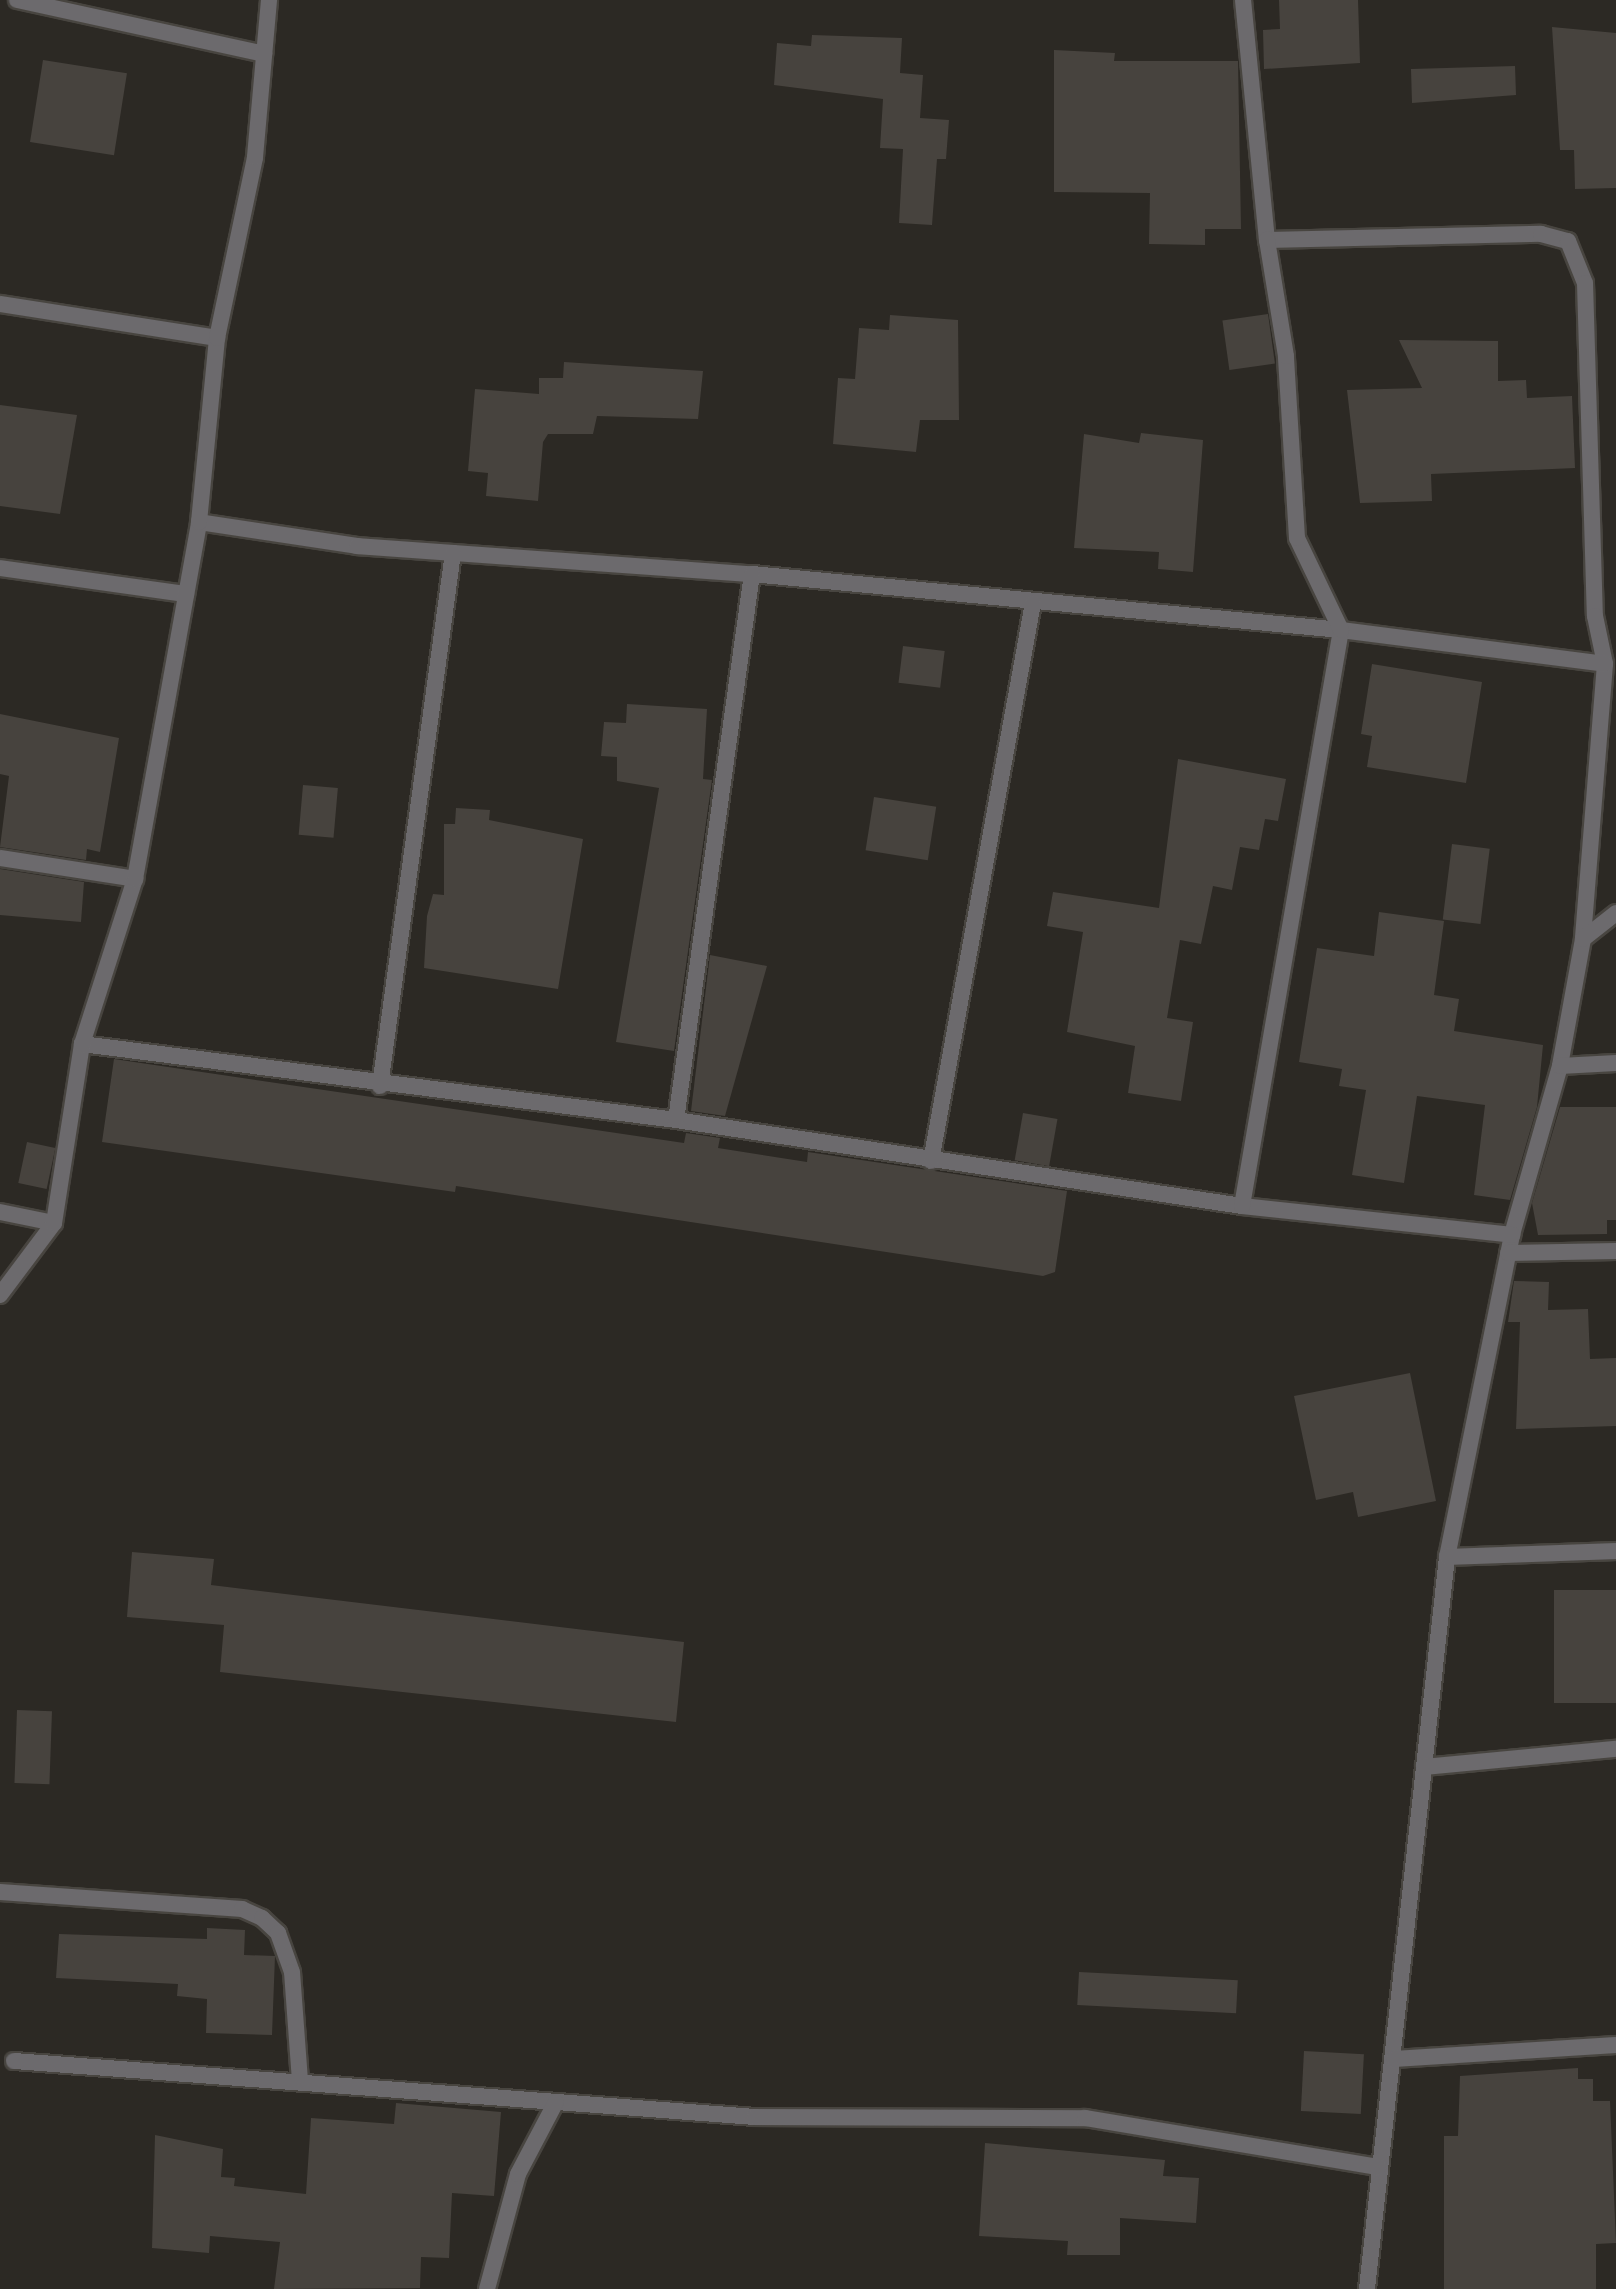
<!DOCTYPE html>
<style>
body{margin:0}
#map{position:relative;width:1616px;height:2289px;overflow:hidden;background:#2c2924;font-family:"Alegreya Sans",sans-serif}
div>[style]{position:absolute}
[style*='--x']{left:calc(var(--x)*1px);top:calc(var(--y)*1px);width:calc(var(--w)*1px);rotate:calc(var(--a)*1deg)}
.building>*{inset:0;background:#47433e;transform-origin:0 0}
.roads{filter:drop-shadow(2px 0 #484540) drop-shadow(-2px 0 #484540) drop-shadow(0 2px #484540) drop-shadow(0 -2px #484540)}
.minor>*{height:16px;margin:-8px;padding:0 8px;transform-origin:8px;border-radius:8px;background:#6c6a6d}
span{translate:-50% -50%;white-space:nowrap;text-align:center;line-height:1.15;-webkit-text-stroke:6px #231f1b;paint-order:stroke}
</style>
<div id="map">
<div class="building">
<i style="clip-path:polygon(1279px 0,1358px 0,1360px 63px,1264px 69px,1263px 30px,1280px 29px)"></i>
<i style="clip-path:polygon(1552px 27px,1616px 33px,1616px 188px,1575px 189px,1574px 150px,1560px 150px)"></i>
<i style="clip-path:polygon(812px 35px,902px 38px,900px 73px,923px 75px,920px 118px,949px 120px,946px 159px,937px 159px,932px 225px,899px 223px,903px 149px,880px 148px,883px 99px,774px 85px,777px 43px,811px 46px)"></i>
<i style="clip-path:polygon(1054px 50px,1115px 53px,1114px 61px,1238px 61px,1241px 229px,1205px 229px,1205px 245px,1149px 244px,1150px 193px,1054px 192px)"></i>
<i style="left:43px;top:60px;width:85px;height:83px;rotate:9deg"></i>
<i style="clip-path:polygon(1515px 66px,1516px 95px,1412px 103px,1411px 69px)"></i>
<i style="left:1268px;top:314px;width:50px;height:46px;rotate:82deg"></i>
<i style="clip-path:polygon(890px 315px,958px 320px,959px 420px,920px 420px,916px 452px,833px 444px,838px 378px,855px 379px,859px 328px,889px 330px)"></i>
<i style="clip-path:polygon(1399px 340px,1498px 341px,1498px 381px,1526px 380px,1527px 398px,1572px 396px,1575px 468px,1431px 474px,1432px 501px,1360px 503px,1347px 390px,1422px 388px)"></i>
<i style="clip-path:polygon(564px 362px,703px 371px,698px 419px,597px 416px,593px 434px,548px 434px,543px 442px,538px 501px,486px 496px,488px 473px,468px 471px,475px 389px,539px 394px,539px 378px,563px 378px)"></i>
<i style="clip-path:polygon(0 405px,77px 415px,60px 514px,0 506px)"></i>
<i style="clip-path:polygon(1141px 433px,1203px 440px,1193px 572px,1158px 569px,1159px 552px,1074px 548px,1084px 434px,1139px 443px)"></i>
<i style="left:903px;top:646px;width:42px;height:37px;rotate:7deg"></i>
<i style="clip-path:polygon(1372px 664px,1482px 682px,1466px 783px,1367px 767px,1372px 736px,1361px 734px)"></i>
<i style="clip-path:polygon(627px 704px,707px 709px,703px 779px,712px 780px,674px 1051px,616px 1042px,659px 788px,617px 781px,617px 757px,601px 756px,604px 722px,626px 723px)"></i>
<i style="clip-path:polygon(0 714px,119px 738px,100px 852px,87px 849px,86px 860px,0 847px,9px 776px,0 774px)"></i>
<i style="clip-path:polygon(1178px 759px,1286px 779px,1278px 821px,1265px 819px,1259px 850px,1240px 847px,1232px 890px,1213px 886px,1201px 944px,1180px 940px,1167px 1018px,1193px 1022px,1181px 1101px,1128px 1093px,1135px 1046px,1067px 1032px,1083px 932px,1047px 926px,1053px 892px,1159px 908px)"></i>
<i style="left:303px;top:785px;width:35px;height:50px;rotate:5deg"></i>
<i style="left:874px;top:797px;width:63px;height:54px;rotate:9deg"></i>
<i style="clip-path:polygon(456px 808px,490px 810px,489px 820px,583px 839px,558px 989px,424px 968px,427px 916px,433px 894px,444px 895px,444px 824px,455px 824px)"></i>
<i style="left:1452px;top:844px;width:38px;height:76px;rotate:7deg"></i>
<i style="clip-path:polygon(0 869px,84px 882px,81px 922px,0 915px)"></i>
<i style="clip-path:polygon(1379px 912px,1444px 921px,1434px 995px,1459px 999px,1454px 1031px,1543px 1045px,1537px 1107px,1510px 1200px,1474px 1195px,1485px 1105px,1417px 1096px,1404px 1183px,1352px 1175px,1366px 1090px,1339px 1086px,1342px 1069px,1299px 1062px,1317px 948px,1374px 956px)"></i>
<i style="clip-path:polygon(710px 955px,767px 966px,725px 1116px,691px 1111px)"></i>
<i style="clip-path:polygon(114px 1059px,684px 1143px,686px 1133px,720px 1138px,718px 1148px,807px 1162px,808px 1152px,1067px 1191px,1055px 1272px,1043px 1276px,456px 1186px,455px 1192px,102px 1142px)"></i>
<i style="clip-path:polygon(1560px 1107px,1616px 1107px,1616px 1220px,1607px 1220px,1607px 1234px,1538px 1235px,1532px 1203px)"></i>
<i style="left:1023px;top:1113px;width:35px;height:48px;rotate:10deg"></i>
<i style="left:27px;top:1142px;width:29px;height:42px;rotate:12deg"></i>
<i style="clip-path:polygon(1514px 1281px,1549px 1282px,1548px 1310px,1588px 1309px,1590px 1359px,1616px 1358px,1616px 1426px,1516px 1429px,1520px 1322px,1508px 1322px)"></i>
<i style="clip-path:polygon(1410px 1373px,1436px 1501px,1358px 1517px,1353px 1492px,1316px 1500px,1294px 1396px)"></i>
<i style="clip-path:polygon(132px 1552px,214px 1559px,211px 1585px,684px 1642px,676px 1722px,220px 1672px,224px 1625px,127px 1617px)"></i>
<i style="left:1616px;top:1590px;width:113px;height:62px;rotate:90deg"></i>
<i style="left:17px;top:1710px;width:35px;height:73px;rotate:2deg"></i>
<i style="clip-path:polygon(207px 1928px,245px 1930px,244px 1955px,275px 1956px,272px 2035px,206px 2033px,207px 1999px,177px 1996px,178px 1984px,56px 1978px,59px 1934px,207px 1939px)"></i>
<i style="left:1079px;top:1972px;width:159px;height:33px;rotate:3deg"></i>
<i style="left:1304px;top:2051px;width:60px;height:60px;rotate:3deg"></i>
<i style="clip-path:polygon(1578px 2068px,1578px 2079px,1593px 2079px,1593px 2101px,1610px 2101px,1616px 2243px,1596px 2244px,1596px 2289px,1444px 2289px,1444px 2136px,1458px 2136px,1460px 2076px)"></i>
<i style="clip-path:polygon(396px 2103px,501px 2112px,494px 2196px,452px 2193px,449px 2258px,421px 2257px,420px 2288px,274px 2289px,280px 2242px,210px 2236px,209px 2253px,152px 2248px,155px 2135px,223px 2149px,221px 2177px,235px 2178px,234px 2186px,306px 2194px,311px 2118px,394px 2124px)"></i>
<i style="clip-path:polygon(985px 2143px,1165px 2160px,1163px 2176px,1199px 2178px,1196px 2223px,1120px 2218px,1120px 2255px,1067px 2255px,1068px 2241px,979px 2236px)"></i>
</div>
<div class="roads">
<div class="minor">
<i style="--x:17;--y:0;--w:253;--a:12.3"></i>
<i style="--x:1243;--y:0;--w:241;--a:84.3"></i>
<i style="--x:1267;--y:240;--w:274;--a:-1.3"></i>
<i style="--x:1541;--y:234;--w:28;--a:15"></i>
<i style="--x:1568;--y:241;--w:45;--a:68"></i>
<i style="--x:1585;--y:283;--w:333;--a:88.3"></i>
<i style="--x:1595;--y:616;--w:49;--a:78.2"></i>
<i style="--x:1605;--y:664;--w:276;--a:94.6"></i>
<i style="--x:1583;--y:939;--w:129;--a:100.3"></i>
<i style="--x:1560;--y:1066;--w:176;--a:105.9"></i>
<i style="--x:1512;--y:1235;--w:328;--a:101.4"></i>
<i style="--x:1447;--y:1557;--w:736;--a:96.24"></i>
<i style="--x:0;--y:304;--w:220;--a:8.9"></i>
<i style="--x:199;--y:522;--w:160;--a:8.6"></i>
<i style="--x:357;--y:546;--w:396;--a:4.1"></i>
<i style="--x:752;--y:574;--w:592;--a:5.43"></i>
<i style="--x:1341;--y:630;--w:266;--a:7.3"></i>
<i style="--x:0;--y:568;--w:188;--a:8"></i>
<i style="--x:0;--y:858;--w:137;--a:8.8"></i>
<i style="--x:1583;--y:939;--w:42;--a:-38.2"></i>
<i style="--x:82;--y:1044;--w:599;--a:7.29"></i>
<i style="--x:676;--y:1120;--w:572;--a:8.64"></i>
<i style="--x:1242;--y:1206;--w:272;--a:6.1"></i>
<i style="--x:1560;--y:1066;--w:56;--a:-3.1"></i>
<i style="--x:380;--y:1086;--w:538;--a:-82.2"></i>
<i style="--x:676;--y:1120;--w:551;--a:-82.08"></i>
<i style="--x:931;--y:1161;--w:567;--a:-79.64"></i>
<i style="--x:1242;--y:1206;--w:584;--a:-80.25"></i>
<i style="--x:1341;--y:630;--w:102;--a:-115.6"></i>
<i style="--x:1297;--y:538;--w:182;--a:-93.5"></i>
<i style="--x:1286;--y:356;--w:118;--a:-99.3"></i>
<i style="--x:0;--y:1212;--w:55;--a:11.5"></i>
<i style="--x:1508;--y:1253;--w:108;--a:-1.1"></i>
<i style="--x:0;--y:1295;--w:90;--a:-53.1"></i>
<i style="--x:54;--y:1223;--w:181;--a:-81.1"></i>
<i style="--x:82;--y:1044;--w:173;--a:-72.2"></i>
<i style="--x:135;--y:879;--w:363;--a:-79.8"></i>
<i style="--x:199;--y:522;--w:185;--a:-84.4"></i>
<i style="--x:217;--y:338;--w:185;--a:-78.1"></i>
<i style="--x:255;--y:157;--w:158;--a:-84.9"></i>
<i style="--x:1447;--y:1557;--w:169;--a:-2"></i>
<i style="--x:1424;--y:1767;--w:193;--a:-5.4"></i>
<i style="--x:0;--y:1892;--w:243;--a:4"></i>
<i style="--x:242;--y:1909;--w:22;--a:24"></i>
<i style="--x:262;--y:1918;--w:22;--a:43"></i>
<i style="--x:278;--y:1933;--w:41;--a:70.3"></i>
<i style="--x:292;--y:1972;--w:110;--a:85.8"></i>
<i style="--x:1394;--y:2059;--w:222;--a:-3.6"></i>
<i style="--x:14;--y:2061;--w:743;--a:4.32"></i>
<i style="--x:755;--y:2117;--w:330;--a:0.2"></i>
<i style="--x:1085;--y:2118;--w:298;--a:9.5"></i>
<i style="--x:487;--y:2289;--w:119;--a:-74.9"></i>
<i style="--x:518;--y:2174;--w:81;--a:-62.2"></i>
</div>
</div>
</div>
